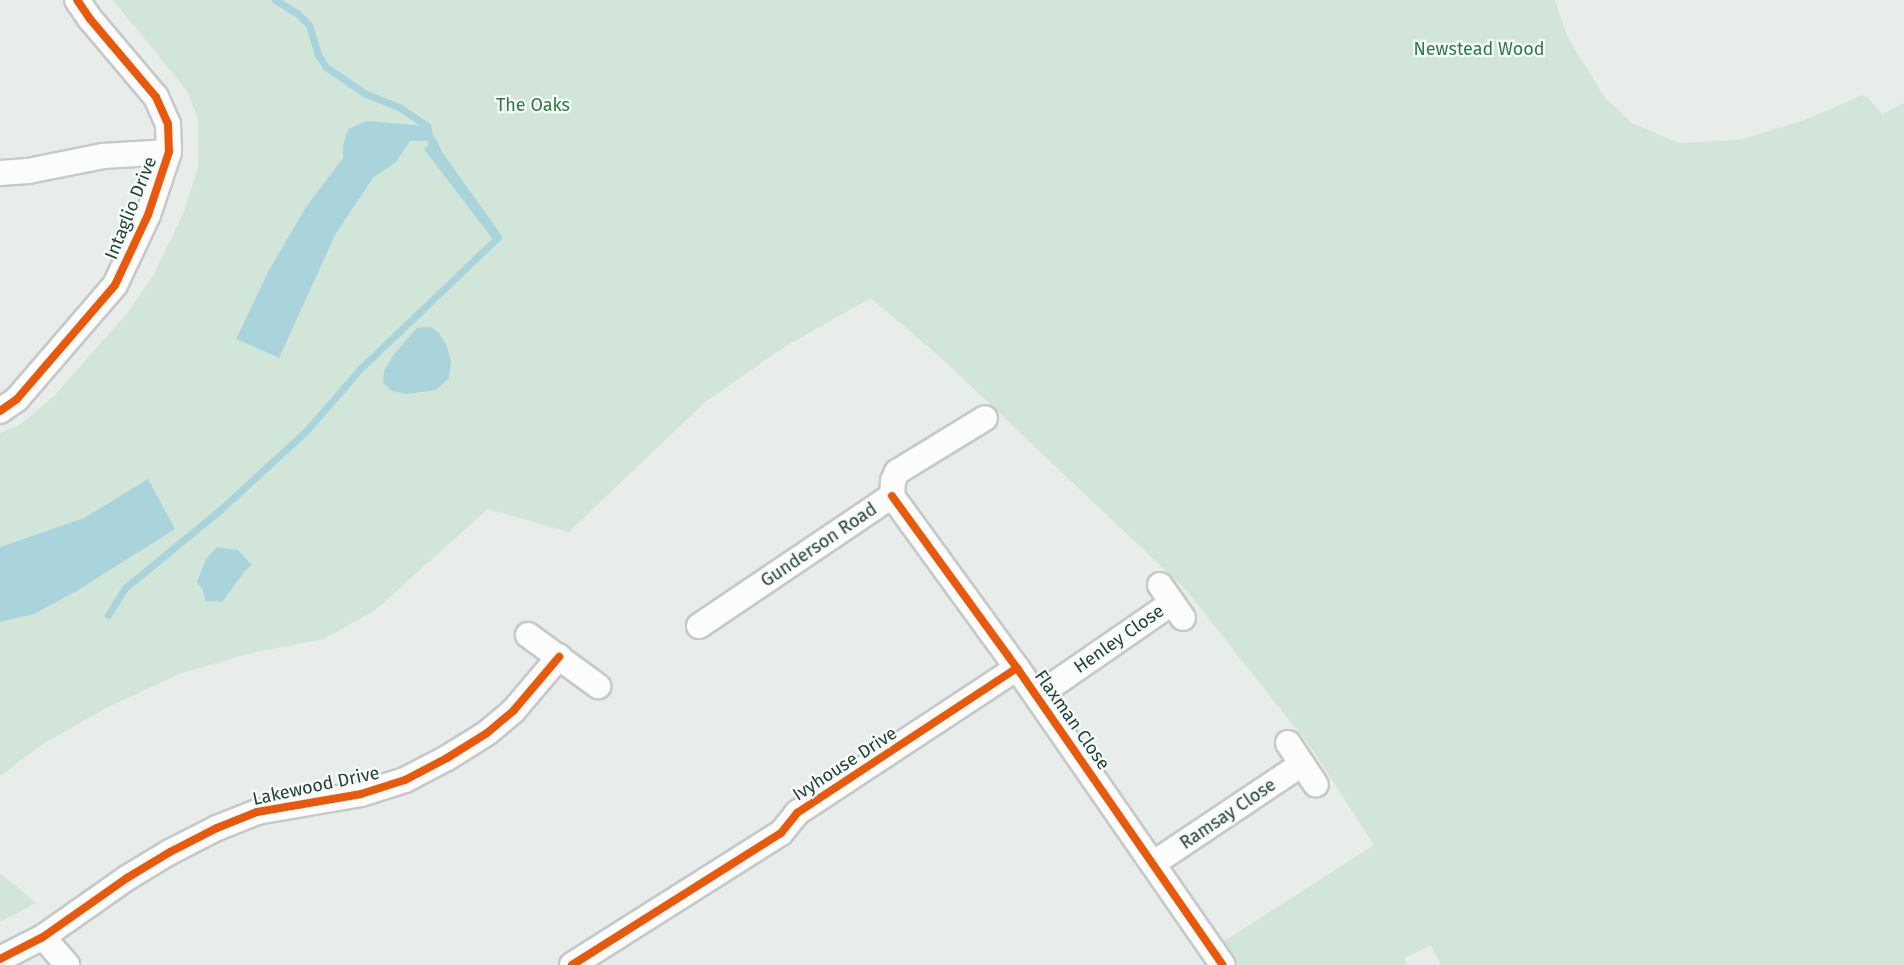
<!DOCTYPE html>
<style>
body{margin:0}
#map{position:relative;width:1904px;height:965px;overflow:hidden;background:#e8edeb;font-family:"Fira Sans",sans-serif}
div>[style]{position:absolute}
[style*='--x']{left:calc(var(--x)*1px);top:calc(var(--y)*1px);width:calc(var(--w)*1px);rotate:calc(var(--a)*1deg)}
.green>*{inset:0;background:#d1e6d8}
.water>*{inset:0;background:#a9d4db}
.stream>*{height:7px;margin:-3.5px;padding:0 3.5px;transform-origin:3.5px;border-radius:3.5px;background:#a9d4db}
.roads{filter:drop-shadow(2px 0 #c5cac8) drop-shadow(-2px 0 #c5cac8) drop-shadow(0 2px #c5cac8) drop-shadow(0 -2px #c5cac8)}
.minor>*{height:24px;margin:-12px;padding:0 12px;transform-origin:12px;border-radius:12px;background:#fcfcfc}
.cycleway>*{height:8px;margin:-4px;padding:0 4px;transform-origin:4px;border-radius:4px;background:#e8590c}
span{translate:-50% -50%;white-space:nowrap;text-align:center;line-height:1.15;-webkit-text-stroke:4.5px #f7fbf9;paint-order:stroke}
.park-label{font-size:18px;color:#2d7a4b}
.street-label{font-size:18px;color:#24423a}
</style>
<div id="map">
<div class="green">
<i style="clip-path:polygon(evenodd,113px 0,1555px 0,1567px 36px,1605px 98px,1632px 123px,1679px 143px,1739px 140px,1805px 120px,1862px 95px,1869px 99px,1882px 114px,1904px 103px,1904px 965px,1441px 965px,1431px 946px,1404px 958px,1407px 965px,1238px 965px,1223px 942px,1374px 845px,1312px 749px,1186px 590px,939px 356px,871px 298px,786px 346px,705px 402px,569px 532px,488px 509px,374px 611px,324px 639px,251px 653px,182px 673px,108px 707px,41px 745px,0 776px,0 622px,34px 614px,75px 592px,115px 565px,148px 479px,84px 518px,0 547px,0 433px,21px 424px,55px 395px,128px 312px,153px 276px,184px 212px,198px 166px,198px 119px,187px 91px,113px 0,348px 129px,377px 174px,335px 235px,278px 358px,236px 339px,268px 273px,306px 207px,343px 158px,343px 146px,348px 129px,113px 0,252px 565px,245px 571px,222px 602px,205px 601px,204px 590px,252px 565px)"></i>
<i style="clip-path:polygon(0 873px,36px 903px,0 922px)"></i>
</div>
<div class="water">
<i style="clip-path:polygon(367px 121px,427px 126px,432px 134px,429px 141px,410px 141px,396px 162px,374px 177px,335px 235px,279px 358px,236px 339px,268px 272px,306px 207px,343px 158px,343px 146px,348px 129px)"></i>
<i style="clip-path:polygon(436px 138px,442px 152px,502px 236px,495px 242px,424px 149px)"></i>
<i style="clip-path:polygon(431px 327px,439px 333px,446px 344px,451px 362px,449px 378px,436px 390px,407px 394px,392px 391px,383px 383px,384px 371px,394px 354px,417px 328px)"></i>
<i style="clip-path:polygon(148px 479px,175px 529px,75px 592px,34px 614px,0 622px,0 547px,84px 518px)"></i>
<i style="clip-path:polygon(217px 547px,238px 550px,252px 565px,245px 571px,222px 602px,205px 601px,203px 590px,197px 582px,206px 559px)"></i>
</div>
<div class="stream">
<i style="--x:275;--y:0;--w:26;--a:31"></i>
<i style="--x:297;--y:13;--w:17;--a:45"></i>
<i style="--x:309;--y:25;--w:31;--a:73"></i>
<i style="--x:318;--y:55;--w:14;--a:56"></i>
<i style="--x:326;--y:67;--w:46;--a:34.4"></i>
<i style="--x:364;--y:93;--w:38;--a:22"></i>
<i style="--x:399;--y:107;--w:34;--a:34"></i>
<i style="--x:427;--y:126;--w:25;--a:76"></i>
<i style="--x:108;--y:615;--w:32;--a:-58"></i>
<i style="--x:125;--y:588;--w:123;--a:-39.4"></i>
<i style="--x:220;--y:510;--w:117;--a:-42.6"></i>
<i style="--x:306;--y:431;--w:82;--a:-48.9"></i>
<i style="--x:360;--y:369;--w:191;--a:-43.7"></i>
<i style="--x:498;--y:237;--w:4;--a:-135"></i>
</div>
<div class="roads">
<div class="minor">
<i style="--x:0;--y:173;--w:28;--a:-4"></i>
<i style="--x:28;--y:171;--w:76;--a:-11.3"></i>
<i style="--x:103;--y:156;--w:66;--a:-3.5"></i>
<i style="--x:0;--y:411;--w:21;--a:-35"></i>
<i style="--x:17;--y:399;--w:150;--a:-49.3"></i>
<i style="--x:115;--y:285;--w:77;--a:-64.8"></i>
<i style="--x:148;--y:215;--w:66;--a:-71.6"></i>
<i style="--x:169;--y:152;--w:28;--a:-92"></i>
<i style="--x:168;--y:124;--w:30;--a:-114"></i>
<i style="--x:156;--y:97;--w:102;--a:-130.2"></i>
<i style="--x:90;--y:19;--w:23;--a:-124"></i>
<i style="--x:892;--y:496;--w:213;--a:54"></i>
<i style="--x:1017;--y:668;--w:361;--a:55.3"></i>
<i style="--x:1160;--y:585;--w:40;--a:55.1"></i>
<i style="--x:699;--y:626;--w:233;--a:-34"></i>
<i style="--x:892;--y:496;--w:15;--a:-86"></i>
<i style="--x:893;--y:481;--w:10;--a:-66"></i>
<i style="--x:897;--y:472;--w:103;--a:-31.5"></i>
<i style="--x:528;--y:635;--w:87;--a:36.1"></i>
<i style="--x:1037;--y:696;--w:164;--a:-34.6"></i>
<i style="--x:1288;--y:743;--w:50;--a:56.3"></i>
<i style="--x:1154;--y:863;--w:178;--a:-33.8"></i>
<i style="--x:43;--y:937;--w:37;--a:49"></i>
<i style="--x:0;--y:959;--w:48;--a:-27.1"></i>
<i style="--x:43;--y:937;--w:103;--a:-35.1"></i>
<i style="--x:127;--y:878;--w:50;--a:-31.2"></i>
<i style="--x:170;--y:852;--w:53;--a:-27.1"></i>
<i style="--x:217;--y:828;--w:43;--a:-21.8"></i>
<i style="--x:257;--y:812;--w:106;--a:-9.8"></i>
<i style="--x:361;--y:794;--w:46;--a:-17.7"></i>
<i style="--x:405;--y:780;--w:47;--a:-27.6"></i>
<i style="--x:447;--y:758;--w:47;--a:-32"></i>
<i style="--x:487;--y:733;--w:35;--a:-40"></i>
<i style="--x:514;--y:710;--w:70;--a:-49.7"></i>
<i style="--x:572;--y:965;--w:247;--a:-32.3"></i>
<i style="--x:781;--y:833;--w:26;--a:-51"></i>
<i style="--x:797;--y:813;--w:263;--a:-33.4"></i>
</div>
</div>
<div class="cycleway">
<i style="--x:0;--y:411;--w:21;--a:-35"></i>
<i style="--x:17;--y:399;--w:150;--a:-49.3"></i>
<i style="--x:115;--y:285;--w:77;--a:-64.8"></i>
<i style="--x:148;--y:215;--w:66;--a:-71.6"></i>
<i style="--x:169;--y:152;--w:28;--a:-92"></i>
<i style="--x:168;--y:124;--w:30;--a:-114"></i>
<i style="--x:156;--y:97;--w:102;--a:-130.2"></i>
<i style="--x:90;--y:19;--w:23;--a:-124"></i>
<i style="--x:892;--y:496;--w:213;--a:54"></i>
<i style="--x:1017;--y:668;--w:361;--a:55.3"></i>
<i style="--x:0;--y:959;--w:48;--a:-27.1"></i>
<i style="--x:43;--y:937;--w:103;--a:-35.1"></i>
<i style="--x:127;--y:878;--w:50;--a:-31.2"></i>
<i style="--x:170;--y:852;--w:53;--a:-27.1"></i>
<i style="--x:217;--y:828;--w:43;--a:-21.8"></i>
<i style="--x:257;--y:812;--w:106;--a:-9.8"></i>
<i style="--x:361;--y:794;--w:46;--a:-17.7"></i>
<i style="--x:405;--y:780;--w:47;--a:-27.6"></i>
<i style="--x:447;--y:758;--w:47;--a:-32"></i>
<i style="--x:487;--y:733;--w:35;--a:-40"></i>
<i style="--x:514;--y:710;--w:70;--a:-49.7"></i>
<i style="--x:572;--y:965;--w:247;--a:-32.3"></i>
<i style="--x:781;--y:833;--w:26;--a:-51"></i>
<i style="--x:797;--y:813;--w:263;--a:-33.4"></i>
</div>
<div class="park-label">
<span style="left:1479px;top:49px">Newstead Wood</span>
<span style="left:533px;top:105px">The Oaks</span>
</div>
<div class="street-label">
<span style="left:131px;top:208px;rotate:-68deg">Intaglio Drive</span>
<span style="left:819px;top:545px;rotate:-34deg">Gunderson Road</span>
<span style="left:1119px;top:639px;rotate:-35deg">Henley Close</span>
<span style="left:1072px;top:720px;rotate:55deg">Flaxman Close</span>
<span style="left:845px;top:764px;rotate:-33deg">Ivyhouse Drive</span>
<span style="left:316px;top:786px;rotate:-12deg">Lakewood Drive</span>
<span style="left:1228px;top:814px;rotate:-34deg">Ramsay Close</span>
</div>
</div>
